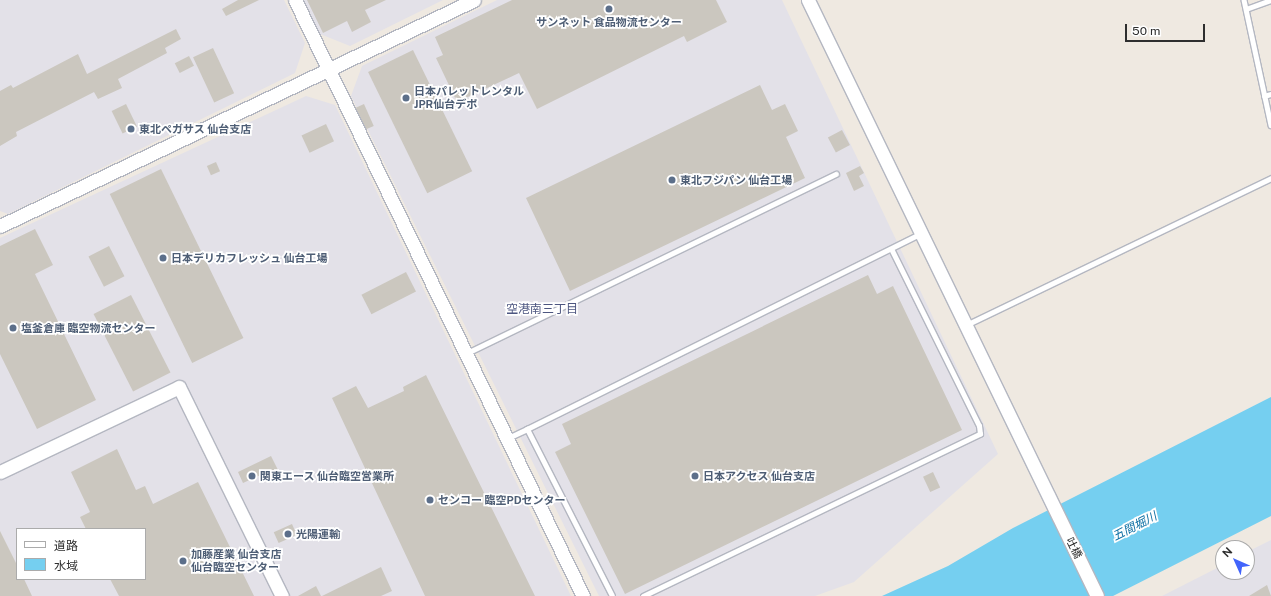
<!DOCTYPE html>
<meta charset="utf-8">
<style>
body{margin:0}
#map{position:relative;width:1271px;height:596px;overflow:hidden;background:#efe9e1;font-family:"Public Sans","Noto Sans JP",sans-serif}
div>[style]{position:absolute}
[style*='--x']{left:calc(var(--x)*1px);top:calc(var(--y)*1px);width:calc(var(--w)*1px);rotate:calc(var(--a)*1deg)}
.industrial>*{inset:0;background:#e3e1e8}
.water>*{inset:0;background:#75cff0}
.building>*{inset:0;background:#cbc7bf;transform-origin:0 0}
.roads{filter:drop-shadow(1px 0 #b4b7c1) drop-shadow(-1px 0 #b4b7c1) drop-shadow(0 1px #b4b7c1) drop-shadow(0 -1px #b4b7c1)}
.lane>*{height:4.5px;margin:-2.25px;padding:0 2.25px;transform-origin:2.25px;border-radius:2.25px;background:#fff}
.secondary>*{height:13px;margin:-6.5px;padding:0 6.5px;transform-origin:6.5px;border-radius:6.5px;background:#fff}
.dots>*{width:11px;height:11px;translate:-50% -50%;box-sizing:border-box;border:2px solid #fff;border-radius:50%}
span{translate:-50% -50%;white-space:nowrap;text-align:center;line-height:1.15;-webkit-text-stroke:3.5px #fff;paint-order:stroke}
.service-label{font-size:11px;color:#4e5e75;font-weight:700}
.left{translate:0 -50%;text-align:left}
.street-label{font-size:11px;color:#2e2e2e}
.neighbourhood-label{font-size:12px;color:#4d5680}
.water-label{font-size:12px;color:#0d6fa3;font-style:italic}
.legend{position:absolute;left:16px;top:528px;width:130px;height:52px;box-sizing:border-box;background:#fff;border:1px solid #ababab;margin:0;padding:5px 7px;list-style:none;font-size:12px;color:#2e2e2e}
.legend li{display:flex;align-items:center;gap:8px;height:20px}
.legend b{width:20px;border:1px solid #ababab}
.north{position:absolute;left:1215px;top:540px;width:40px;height:40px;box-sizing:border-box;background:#fff;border:1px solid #ababab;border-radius:50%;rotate:315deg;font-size:11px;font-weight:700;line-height:16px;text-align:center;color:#2e2e2e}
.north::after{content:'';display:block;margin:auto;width:14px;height:18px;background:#4264fb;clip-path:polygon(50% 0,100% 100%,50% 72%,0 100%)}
.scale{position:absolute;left:1125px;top:24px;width:80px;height:18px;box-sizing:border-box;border:2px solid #2e2e2e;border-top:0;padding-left:5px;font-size:12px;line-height:14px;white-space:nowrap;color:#2e2e2e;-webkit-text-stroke:3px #fff;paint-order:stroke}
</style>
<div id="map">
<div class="industrial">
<i style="clip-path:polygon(0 0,284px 0,305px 43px,295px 73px,8px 214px,0 211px)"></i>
<i style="clip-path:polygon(303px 0,443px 0,350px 46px,320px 34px)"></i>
<i style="clip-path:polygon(497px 0,782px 0,998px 454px,854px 582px,815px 596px,599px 596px,351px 96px,362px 66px)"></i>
<i style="clip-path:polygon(evenodd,306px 96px,335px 105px,571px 596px,0 596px,0 238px,306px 96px,17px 529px,145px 529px,145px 579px,17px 579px,17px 529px)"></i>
<i style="clip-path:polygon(1271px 540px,1271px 596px,1162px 596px,1223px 565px,1223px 572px,1247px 572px,1247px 552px)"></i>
</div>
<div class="water">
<i style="clip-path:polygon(1271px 397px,1271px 516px,1113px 596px,882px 596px,948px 566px,1013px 528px)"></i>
</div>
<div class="building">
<i style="clip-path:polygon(238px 0,259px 0,226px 16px,222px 9px)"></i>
<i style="clip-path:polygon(307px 0,386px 0,365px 10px,371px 22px,352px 32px,347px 21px,323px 33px)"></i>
<i style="clip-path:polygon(512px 0,716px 0,727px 22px,687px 42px,684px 36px,537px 109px,519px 73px,457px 102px,436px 58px,443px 55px,435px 37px)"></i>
<i style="clip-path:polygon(176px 29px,181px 39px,165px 48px,167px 53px,118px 79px,122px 88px,98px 99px,94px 92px,16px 132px,17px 136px,0 146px,0 91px,11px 85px,13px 88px,78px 54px,87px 74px)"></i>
<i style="left:213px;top:48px;width:50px;height:22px;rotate:65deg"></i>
<i style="left:413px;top:50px;width:135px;height:50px;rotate:64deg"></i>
<i style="left:189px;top:56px;width:11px;height:16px;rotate:63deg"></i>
<i style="clip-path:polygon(760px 85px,772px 110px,785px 104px,798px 131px,786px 137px,805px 178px,570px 291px,526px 198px)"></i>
<i style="left:126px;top:104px;width:25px;height:16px;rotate:64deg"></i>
<i style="left:364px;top:104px;width:24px;height:9px;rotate:66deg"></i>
<i style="left:326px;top:124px;width:19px;height:27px;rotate:65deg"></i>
<i style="left:842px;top:130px;width:17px;height:16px;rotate:62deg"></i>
<i style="left:216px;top:162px;width:10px;height:10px;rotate:66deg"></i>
<i style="clip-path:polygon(860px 166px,864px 173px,859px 176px,864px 186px,854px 191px,846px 173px)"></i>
<i style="left:161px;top:169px;width:188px;height:57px;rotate:64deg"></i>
<i style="clip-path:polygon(35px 229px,53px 265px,35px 274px,96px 400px,37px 429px,0 354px,0 246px)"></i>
<i style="left:109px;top:246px;width:34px;height:23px;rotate:63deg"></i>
<i style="left:406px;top:272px;width:22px;height:50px;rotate:63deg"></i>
<i style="clip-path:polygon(868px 275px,877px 294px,893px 286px,962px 430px,625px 594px,555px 452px,571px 444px,562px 424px)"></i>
<i style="left:131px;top:295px;width:87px;height:42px;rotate:63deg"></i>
<i style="clip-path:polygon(426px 375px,535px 596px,425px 596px,332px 398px,356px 386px,368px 408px,404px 391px,403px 387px)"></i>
<i style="clip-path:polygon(117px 449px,136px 490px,145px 486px,153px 504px,198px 482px,254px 596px,119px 596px,110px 579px,145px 579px,145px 529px,86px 529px,80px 517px,90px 512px,71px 472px)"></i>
<i style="clip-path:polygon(271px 456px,281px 476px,269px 481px,265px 473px,243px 483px,238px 472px)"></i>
<i style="left:933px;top:472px;width:17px;height:11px;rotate:65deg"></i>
<i style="left:292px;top:524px;width:12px;height:20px;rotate:66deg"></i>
<i style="clip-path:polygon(0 531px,17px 565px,17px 579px,24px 579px,32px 596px,0 596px)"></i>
<i style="clip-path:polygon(381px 567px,392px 591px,381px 596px,322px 596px)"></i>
<i style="clip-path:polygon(1267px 585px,1271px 596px,1249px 596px)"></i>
<i style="clip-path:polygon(316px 586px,321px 596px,298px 596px)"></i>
</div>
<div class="roads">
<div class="lane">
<i style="--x:1244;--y:0;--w:128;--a:77.8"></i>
<i style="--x:1246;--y:9;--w:27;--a:-20"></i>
<i style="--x:1264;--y:96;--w:7;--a:-16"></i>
<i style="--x:966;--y:325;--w:339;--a:-25.7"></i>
<i style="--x:467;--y:353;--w:410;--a:-25.9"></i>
<i style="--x:508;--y:438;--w:21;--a:-25"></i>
<i style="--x:612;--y:596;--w:187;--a:-117"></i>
<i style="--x:527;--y:429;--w:439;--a:-26.4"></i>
<i style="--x:643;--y:596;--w:374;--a:-25.7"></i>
<i style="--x:980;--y:434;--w:8;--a:-97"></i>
<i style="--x:979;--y:426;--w:195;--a:-116.4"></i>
</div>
<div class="secondary">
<i style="--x:295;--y:0;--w:662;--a:64.21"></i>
<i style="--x:808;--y:0;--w:662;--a:64.13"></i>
<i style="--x:0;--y:226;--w:525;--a:-25.49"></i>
<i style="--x:0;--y:472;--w:198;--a:-25.4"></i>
<i style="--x:179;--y:387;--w:233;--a:63.8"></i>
</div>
</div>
<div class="dots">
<i style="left:609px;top:9px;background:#5c6f8a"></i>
<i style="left:406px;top:98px;background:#5c6f8a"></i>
<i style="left:131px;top:129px;background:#5c6f8a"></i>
<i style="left:672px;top:180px;background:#5c6f8a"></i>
<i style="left:163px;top:258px;background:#5c6f8a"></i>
<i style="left:13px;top:328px;background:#5c6f8a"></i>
<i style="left:252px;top:476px;background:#5c6f8a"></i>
<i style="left:695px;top:476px;background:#5c6f8a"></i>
<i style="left:430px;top:500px;background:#5c6f8a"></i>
<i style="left:288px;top:534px;background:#5c6f8a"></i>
<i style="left:183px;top:561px;background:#5c6f8a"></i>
</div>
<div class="service-label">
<span style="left:609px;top:22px">サンネット 食品物流センター</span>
<span class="left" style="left:414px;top:98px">日本パレットレンタル<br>JPR仙台デポ</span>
<span class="left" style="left:139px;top:129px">東北ペガサス 仙台支店</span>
<span class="left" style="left:680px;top:180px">東北フジパン 仙台工場</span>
<span class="left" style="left:171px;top:258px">日本デリカフレッシュ 仙台工場</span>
<span class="left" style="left:21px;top:328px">塩釜倉庫 臨空物流センター</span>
<span class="left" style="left:260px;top:476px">関東エース 仙台臨空営業所</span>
<span class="left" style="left:703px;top:476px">日本アクセス 仙台支店</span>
<span class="left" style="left:438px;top:500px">センコー 臨空PDセンター</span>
<span class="left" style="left:296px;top:534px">光陽運輸</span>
<span class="left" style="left:191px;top:561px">加藤産業 仙台支店<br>仙台臨空センター</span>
</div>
<div class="street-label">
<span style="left:1074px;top:548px;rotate:64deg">吐橋</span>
</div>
<div class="neighbourhood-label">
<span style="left:542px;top:310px">空港南三丁目</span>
</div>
<div class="water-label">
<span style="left:1135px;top:527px;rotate:-27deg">五間堀川</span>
</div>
<ul class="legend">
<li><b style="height:5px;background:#fff"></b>道路</li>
<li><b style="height:11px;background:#75cff0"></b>水域</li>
</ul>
<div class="north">N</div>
<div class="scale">50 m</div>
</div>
